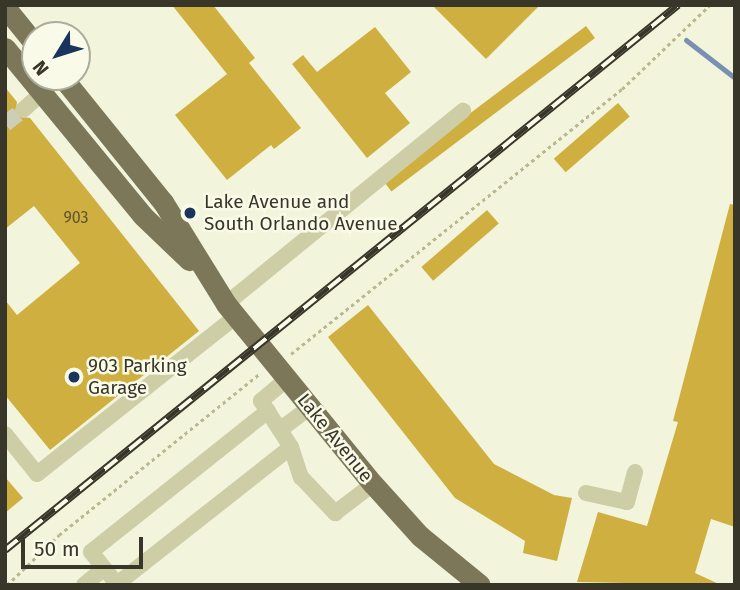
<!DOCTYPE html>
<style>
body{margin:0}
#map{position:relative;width:740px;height:590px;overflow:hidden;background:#f2f4db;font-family:"Fira Sans",sans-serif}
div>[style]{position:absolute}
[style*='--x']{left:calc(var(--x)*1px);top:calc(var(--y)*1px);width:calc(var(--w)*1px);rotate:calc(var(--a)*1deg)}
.stream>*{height:5px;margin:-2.5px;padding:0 2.5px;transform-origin:2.5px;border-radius:2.5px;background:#7891b3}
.building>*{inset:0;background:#ceaf3f;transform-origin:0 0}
.minor-tunnel>*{height:16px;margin-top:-8px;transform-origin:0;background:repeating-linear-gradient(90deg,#cdceb7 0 16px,transparent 0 24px)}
.path>*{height:2.5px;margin-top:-1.25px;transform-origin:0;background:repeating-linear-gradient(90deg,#b9b890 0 3.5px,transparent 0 7px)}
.minor>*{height:16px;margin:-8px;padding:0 8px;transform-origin:8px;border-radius:8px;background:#cdcda6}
.major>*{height:21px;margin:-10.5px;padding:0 10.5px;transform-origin:10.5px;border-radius:10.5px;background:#7b7758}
.rail>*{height:8px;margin-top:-4px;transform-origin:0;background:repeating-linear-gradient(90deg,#f9fbe8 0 16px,#383628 0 32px);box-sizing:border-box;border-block:2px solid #383628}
.dots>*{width:19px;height:19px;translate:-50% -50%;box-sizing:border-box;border:4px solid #f9fbe8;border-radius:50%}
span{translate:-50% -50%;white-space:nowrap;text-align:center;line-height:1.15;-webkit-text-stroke:5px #f9fbe8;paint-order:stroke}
.number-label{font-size:16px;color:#5e542e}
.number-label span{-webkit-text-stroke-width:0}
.poi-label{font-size:19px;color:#383628}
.left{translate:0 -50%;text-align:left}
.street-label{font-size:19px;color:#383628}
.frame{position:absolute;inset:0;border:7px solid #383628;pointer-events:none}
.north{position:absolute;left:21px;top:21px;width:70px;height:70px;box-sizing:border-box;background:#f9fbe8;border:2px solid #acac9b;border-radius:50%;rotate:232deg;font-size:19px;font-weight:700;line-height:28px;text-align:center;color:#383628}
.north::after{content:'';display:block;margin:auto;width:24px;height:32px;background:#1a345d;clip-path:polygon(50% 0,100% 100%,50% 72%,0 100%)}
.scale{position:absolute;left:21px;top:537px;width:122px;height:32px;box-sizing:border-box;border:4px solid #383628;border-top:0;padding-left:9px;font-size:21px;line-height:24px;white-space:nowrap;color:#383628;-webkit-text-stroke:5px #f9fbe8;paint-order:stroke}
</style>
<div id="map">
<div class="stream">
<i style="--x:686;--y:40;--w:62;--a:37.8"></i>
</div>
<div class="building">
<i style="clip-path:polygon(172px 5px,213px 5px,255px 58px,249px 63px,301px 128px,274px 149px,271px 145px,227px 180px,175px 115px,227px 74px)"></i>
<i style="clip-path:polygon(432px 5px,540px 5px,486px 59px)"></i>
<i style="left:586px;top:26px;width:15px;height:255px;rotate:53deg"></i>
<i style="clip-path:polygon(375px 27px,411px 72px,385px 93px,410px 123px,367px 158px,292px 64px,303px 55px,317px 72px)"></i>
<i style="clip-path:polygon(5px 87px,17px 102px,15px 116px,30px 118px,199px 331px,50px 450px,5px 395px,5px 300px,17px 315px,80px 263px,34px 206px,5px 229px)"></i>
<i style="left:618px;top:103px;width:18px;height:85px;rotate:49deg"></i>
<i style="clip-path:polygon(730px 204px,735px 205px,735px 527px,711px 519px,695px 573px,721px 585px,577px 582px,598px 512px,647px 526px,678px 422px,673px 421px)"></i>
<i style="left:487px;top:210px;width:18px;height:87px;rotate:49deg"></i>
<i style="clip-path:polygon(368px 305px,494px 464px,554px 495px,572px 498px,557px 561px,523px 553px,525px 541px,455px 498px,328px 337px)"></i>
<i style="clip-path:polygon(5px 477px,23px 498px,5px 513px)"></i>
</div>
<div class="minor-tunnel">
<i style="--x:5;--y:124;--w:23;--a:-38"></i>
</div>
<div class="path">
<i style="--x:291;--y:354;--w:424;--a:-38.7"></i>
<i style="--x:622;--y:89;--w:122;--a:-43.7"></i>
<i style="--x:7;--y:585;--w:72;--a:-43.9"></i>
<i style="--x:59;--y:535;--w:257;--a:-38.8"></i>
</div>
<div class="minor">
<i style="--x:23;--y:110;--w:25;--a:-42"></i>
<i style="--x:226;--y:304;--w:306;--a:-39.2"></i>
<i style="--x:287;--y:379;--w:34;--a:140"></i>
<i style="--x:261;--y:401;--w:55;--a:56.9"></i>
<i style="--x:291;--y:447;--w:32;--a:72"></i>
<i style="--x:301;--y:477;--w:50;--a:46.6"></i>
<i style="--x:335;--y:513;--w:48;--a:-37.3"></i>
<i style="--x:268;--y:411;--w:226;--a:141.5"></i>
<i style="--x:91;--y:552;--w:41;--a:50.9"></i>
<i style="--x:117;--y:584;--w:221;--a:-38.2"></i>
<i style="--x:281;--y:429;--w:36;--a:-37"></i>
<i style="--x:5;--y:434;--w:51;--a:51.3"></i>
<i style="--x:37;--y:474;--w:254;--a:-38.4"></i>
<i style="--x:586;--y:493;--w:42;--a:12.4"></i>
<i style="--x:627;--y:502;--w:31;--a:-75"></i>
<i style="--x:84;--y:585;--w:26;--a:-40"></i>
</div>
<div class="major">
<i style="--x:5;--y:7;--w:48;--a:51"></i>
<i style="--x:5;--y:48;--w:217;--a:50.6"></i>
<i style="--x:143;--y:216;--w:64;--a:43.7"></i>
<i style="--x:62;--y:77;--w:161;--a:51.1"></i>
<i style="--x:163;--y:202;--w:120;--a:58.3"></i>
<i style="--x:226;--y:304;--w:232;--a:50.8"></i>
<i style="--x:373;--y:484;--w:70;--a:47.9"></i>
<i style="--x:420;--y:536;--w:77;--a:39.2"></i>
</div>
<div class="rail">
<i style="--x:5;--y:550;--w:866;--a:-39"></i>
</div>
<div class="dots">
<i style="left:190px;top:213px;background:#1a345d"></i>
<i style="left:74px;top:377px;background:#1a345d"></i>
</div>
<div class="number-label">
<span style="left:76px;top:218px">903</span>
</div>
<div class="poi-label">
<span class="left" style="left:204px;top:213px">Lake Avenue and<br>South Orlando Avenue</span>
<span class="left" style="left:88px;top:377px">903 Parking<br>Garage</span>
</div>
<div class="street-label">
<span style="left:335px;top:438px;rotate:51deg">Lake Avenue</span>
</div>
<div class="frame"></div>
<div class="north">N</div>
<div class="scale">50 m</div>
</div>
